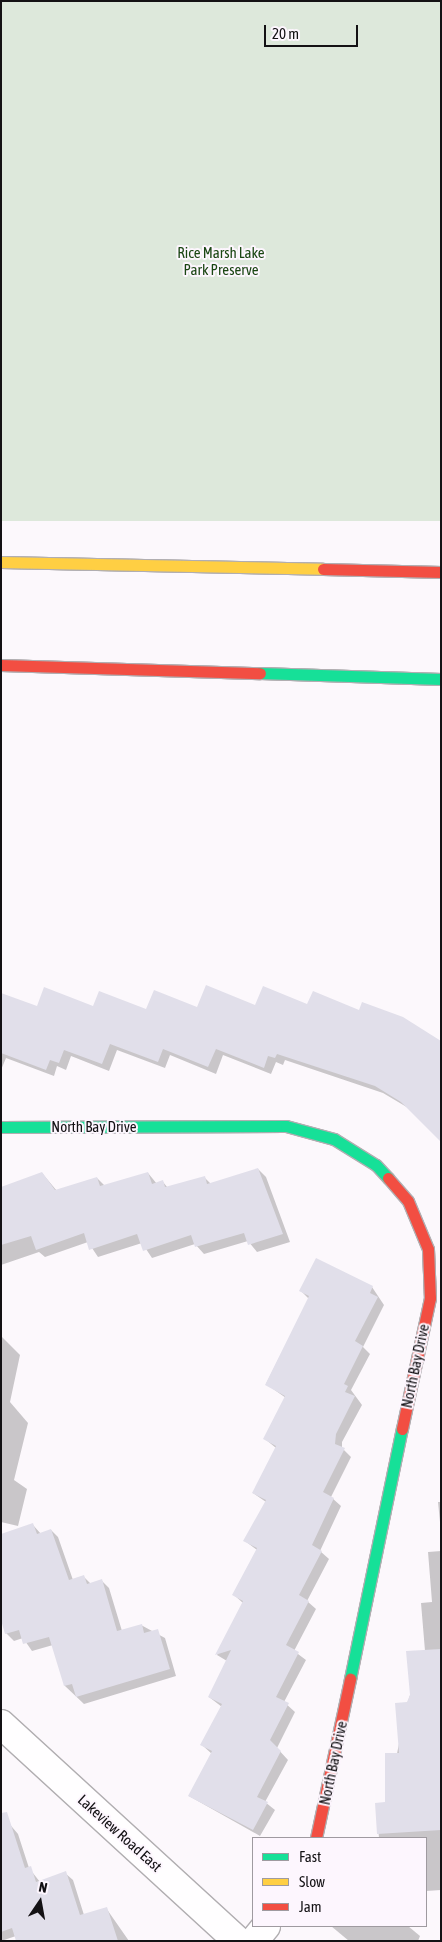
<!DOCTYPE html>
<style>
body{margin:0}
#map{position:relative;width:442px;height:1942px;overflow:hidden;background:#fcf8fc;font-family:"Asap Condensed",sans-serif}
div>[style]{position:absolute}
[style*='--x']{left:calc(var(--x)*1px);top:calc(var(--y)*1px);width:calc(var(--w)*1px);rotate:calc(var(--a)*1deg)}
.green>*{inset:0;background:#dde8db;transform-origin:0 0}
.shadow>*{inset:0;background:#0003}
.building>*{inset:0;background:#e1dfea}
.roads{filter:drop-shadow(1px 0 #b1aeb1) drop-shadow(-1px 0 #b1aeb1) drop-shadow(0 1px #b1aeb1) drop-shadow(0 -1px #b1aeb1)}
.street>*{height:28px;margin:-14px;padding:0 14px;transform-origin:14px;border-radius:14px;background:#fffeff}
.fast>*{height:11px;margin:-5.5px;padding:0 5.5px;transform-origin:5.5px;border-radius:5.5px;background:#16e098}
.slow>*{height:11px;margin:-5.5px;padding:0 5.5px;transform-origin:5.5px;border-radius:5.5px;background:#ffcf43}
.jam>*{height:11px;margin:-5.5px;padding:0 5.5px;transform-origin:5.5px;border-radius:5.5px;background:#f24e42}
span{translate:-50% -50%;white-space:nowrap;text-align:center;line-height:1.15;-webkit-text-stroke:4px #fdf6fe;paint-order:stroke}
.park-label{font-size:15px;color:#1a4613}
.street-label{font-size:15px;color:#131114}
.frame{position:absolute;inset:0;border:2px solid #131114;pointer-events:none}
.legend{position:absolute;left:252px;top:1837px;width:175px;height:90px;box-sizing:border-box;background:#fdf6fe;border:1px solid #9f9aa0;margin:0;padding:6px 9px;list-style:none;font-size:15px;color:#131114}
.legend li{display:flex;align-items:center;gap:10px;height:25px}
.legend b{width:25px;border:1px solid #9f9aa0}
.north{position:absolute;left:15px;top:1877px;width:50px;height:50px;-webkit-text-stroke:4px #fdf6fe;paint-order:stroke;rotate:12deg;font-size:14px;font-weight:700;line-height:20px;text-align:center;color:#131114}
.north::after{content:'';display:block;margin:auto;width:18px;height:22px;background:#131114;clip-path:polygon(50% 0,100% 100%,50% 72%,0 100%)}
.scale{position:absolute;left:264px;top:25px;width:94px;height:22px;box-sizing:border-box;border:2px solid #131114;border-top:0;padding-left:6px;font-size:15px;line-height:18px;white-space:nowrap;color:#131114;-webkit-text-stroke:4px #fdf6fe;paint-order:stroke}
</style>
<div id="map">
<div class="green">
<i style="left:1px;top:1px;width:440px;height:520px"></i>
</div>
<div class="shadow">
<i style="clip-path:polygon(264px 988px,410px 1109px,383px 1093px,285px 1060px,283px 1065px,276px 1062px,271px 1074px,223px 1055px,216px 1074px,170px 1055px,165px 1068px,117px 1050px,109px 1071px,71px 1056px,66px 1070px,57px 1066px,54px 1076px,6px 1058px,1px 1070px,1px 994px,38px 1008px,147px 1011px,256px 1007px)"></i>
<i style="clip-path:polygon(258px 1169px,266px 1177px,290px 1242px,257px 1252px,248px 1241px,204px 1254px,195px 1244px,152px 1258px,142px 1243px,98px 1257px,88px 1242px,45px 1257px,39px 1252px,1px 1265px,1px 1188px,42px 1173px,57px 1191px,97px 1178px,105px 1186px,148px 1173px,157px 1184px,163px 1182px,168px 1188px,205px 1178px,211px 1184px)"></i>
<i style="clip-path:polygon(372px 1287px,384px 1305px,363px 1347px,370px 1354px,351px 1390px,362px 1405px,342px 1442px,342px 1448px,351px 1457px,331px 1497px,341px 1506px,320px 1551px,329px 1559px,307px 1601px,316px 1609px,294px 1651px,306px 1660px,284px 1702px,295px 1712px,277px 1748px,288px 1760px,265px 1802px,275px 1810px,260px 1836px,189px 1796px,212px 1754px,202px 1745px,222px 1707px,209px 1697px,227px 1661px,217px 1655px,243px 1603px,234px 1595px,257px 1550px,245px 1541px,266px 1502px,253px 1493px,276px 1448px,265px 1439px,286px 1398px,266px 1384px,309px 1299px,301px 1291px)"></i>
<i style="clip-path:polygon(1px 1336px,20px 1355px,10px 1402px,28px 1423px,14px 1480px,27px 1489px,18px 1526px,1px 1522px)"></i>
<i style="clip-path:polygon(438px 1502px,441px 1502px,441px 1532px)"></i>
<i style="clip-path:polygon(33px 1525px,41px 1534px,51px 1530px,58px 1537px,73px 1580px,84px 1577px,91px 1584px,102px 1581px,109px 1588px,122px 1631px,141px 1625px,165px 1638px,176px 1676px,84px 1704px,65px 1686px,53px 1645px,32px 1651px,23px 1638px,14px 1641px,6px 1633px)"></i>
<i style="clip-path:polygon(441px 1551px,441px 1890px,426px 1891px,426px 1838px,379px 1838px,376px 1804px,387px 1803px,407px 1704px,425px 1651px,421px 1603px,432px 1602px,428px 1552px)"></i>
<i style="clip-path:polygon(1px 1814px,18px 1834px,29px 1868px,40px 1882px,65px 1873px,73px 1880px,84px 1915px,106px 1908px,129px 1941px,17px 1941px,16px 1936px,1px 1941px)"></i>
<i style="clip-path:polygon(331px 1926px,408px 1926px,420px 1936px,418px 1941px,349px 1941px)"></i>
</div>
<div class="building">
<i style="clip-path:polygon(206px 985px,255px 1005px,263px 986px,307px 1004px,313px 991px,359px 1010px,362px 1002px,403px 1017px,441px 1041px,441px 1142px,401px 1102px,375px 1086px,277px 1054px,275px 1058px,268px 1056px,264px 1068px,216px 1049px,208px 1067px,163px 1049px,158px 1062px,110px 1044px,102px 1064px,64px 1050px,59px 1063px,50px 1060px,46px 1070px,1px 1053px,1px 993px,37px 1006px,44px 987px,93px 1006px,99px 991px,146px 1009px,154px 990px,197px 1007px)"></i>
<i style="clip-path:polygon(258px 1168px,283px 1234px,248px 1245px,244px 1233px,195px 1247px,191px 1235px,143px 1251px,137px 1234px,89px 1250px,84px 1233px,36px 1250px,31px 1236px,1px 1245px,1px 1187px,42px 1172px,55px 1190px,97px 1177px,100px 1186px,148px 1172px,152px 1184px,163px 1180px,165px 1187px,205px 1176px,207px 1184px)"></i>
<i style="clip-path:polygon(316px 1258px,373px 1286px,370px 1293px,378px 1297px,355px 1341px,363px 1346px,344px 1384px,348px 1386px,345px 1392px,355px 1396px,336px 1434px,335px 1444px,345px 1448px,323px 1492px,334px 1498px,312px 1545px,322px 1551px,299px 1595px,309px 1601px,286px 1645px,299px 1652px,276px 1697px,289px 1703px,270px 1740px,281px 1751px,257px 1797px,268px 1802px,253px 1830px,188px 1796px,212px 1751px,200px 1745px,222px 1704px,208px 1697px,231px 1650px,215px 1655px,243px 1601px,232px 1595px,257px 1548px,243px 1541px,266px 1500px,252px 1493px,276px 1446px,263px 1439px,285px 1396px,265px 1385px,309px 1296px,299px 1291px)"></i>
<i style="clip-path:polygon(33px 1523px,37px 1534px,51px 1529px,69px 1580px,84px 1575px,87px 1584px,102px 1579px,117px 1631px,142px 1624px,144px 1633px,158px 1629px,170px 1669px,76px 1697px,72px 1684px,64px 1686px,49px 1637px,23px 1644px,19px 1630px,5px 1634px,1px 1620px,1px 1534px)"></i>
<i style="clip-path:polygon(441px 1649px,441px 1830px,377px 1834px,375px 1803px,385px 1802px,385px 1753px,399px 1753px,395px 1703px,407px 1702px,410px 1695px,406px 1651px)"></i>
<i style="clip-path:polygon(7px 1812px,25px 1868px,31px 1866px,36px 1882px,66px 1871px,80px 1915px,107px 1907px,118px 1941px,16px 1941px,12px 1928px,1px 1932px,1px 1813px)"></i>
</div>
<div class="roads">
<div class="street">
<i style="--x:1;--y:1724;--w:321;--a:42.5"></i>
<i style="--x:254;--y:1941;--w:19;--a:-51"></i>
</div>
<div class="fast">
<i style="--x:260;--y:673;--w:181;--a:1.9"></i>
<i style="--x:1;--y:1127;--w:285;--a:-0.2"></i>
<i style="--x:286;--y:1126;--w:50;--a:15.2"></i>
<i style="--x:334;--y:1139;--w:49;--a:31.8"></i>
<i style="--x:376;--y:1165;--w:18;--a:47"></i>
<i style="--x:350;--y:1679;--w:255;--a:-78.3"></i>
</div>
<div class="slow">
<i style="--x:1;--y:562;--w:322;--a:1.2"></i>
</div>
<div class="jam">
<i style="--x:323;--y:569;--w:118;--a:1.5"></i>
<i style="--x:1;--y:665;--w:259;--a:1.8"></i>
<i style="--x:388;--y:1178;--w:30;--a:49"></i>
<i style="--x:408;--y:1201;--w:52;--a:67.4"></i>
<i style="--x:428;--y:1249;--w:49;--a:87.7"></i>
<i style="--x:430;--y:1298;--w:134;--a:102.1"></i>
<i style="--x:316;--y:1838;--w:163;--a:-77.9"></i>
</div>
</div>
<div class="park-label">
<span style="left:221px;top:261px">Rice Marsh Lake<br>Park Preserve</span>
</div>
<div class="street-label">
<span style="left:94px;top:1127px">North Bay Drive</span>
<span style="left:415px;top:1366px;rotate:-78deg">North Bay Drive</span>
<span style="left:333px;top:1763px;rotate:-78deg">North Bay Drive</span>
<span style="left:120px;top:1833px;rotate:42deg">Lakeview Road East</span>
</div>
<div class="frame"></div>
<ul class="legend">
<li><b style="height:6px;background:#16e098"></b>Fast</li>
<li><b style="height:6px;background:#ffcf43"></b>Slow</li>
<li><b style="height:6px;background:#f24e42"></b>Jam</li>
</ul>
<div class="north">N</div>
<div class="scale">20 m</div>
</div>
